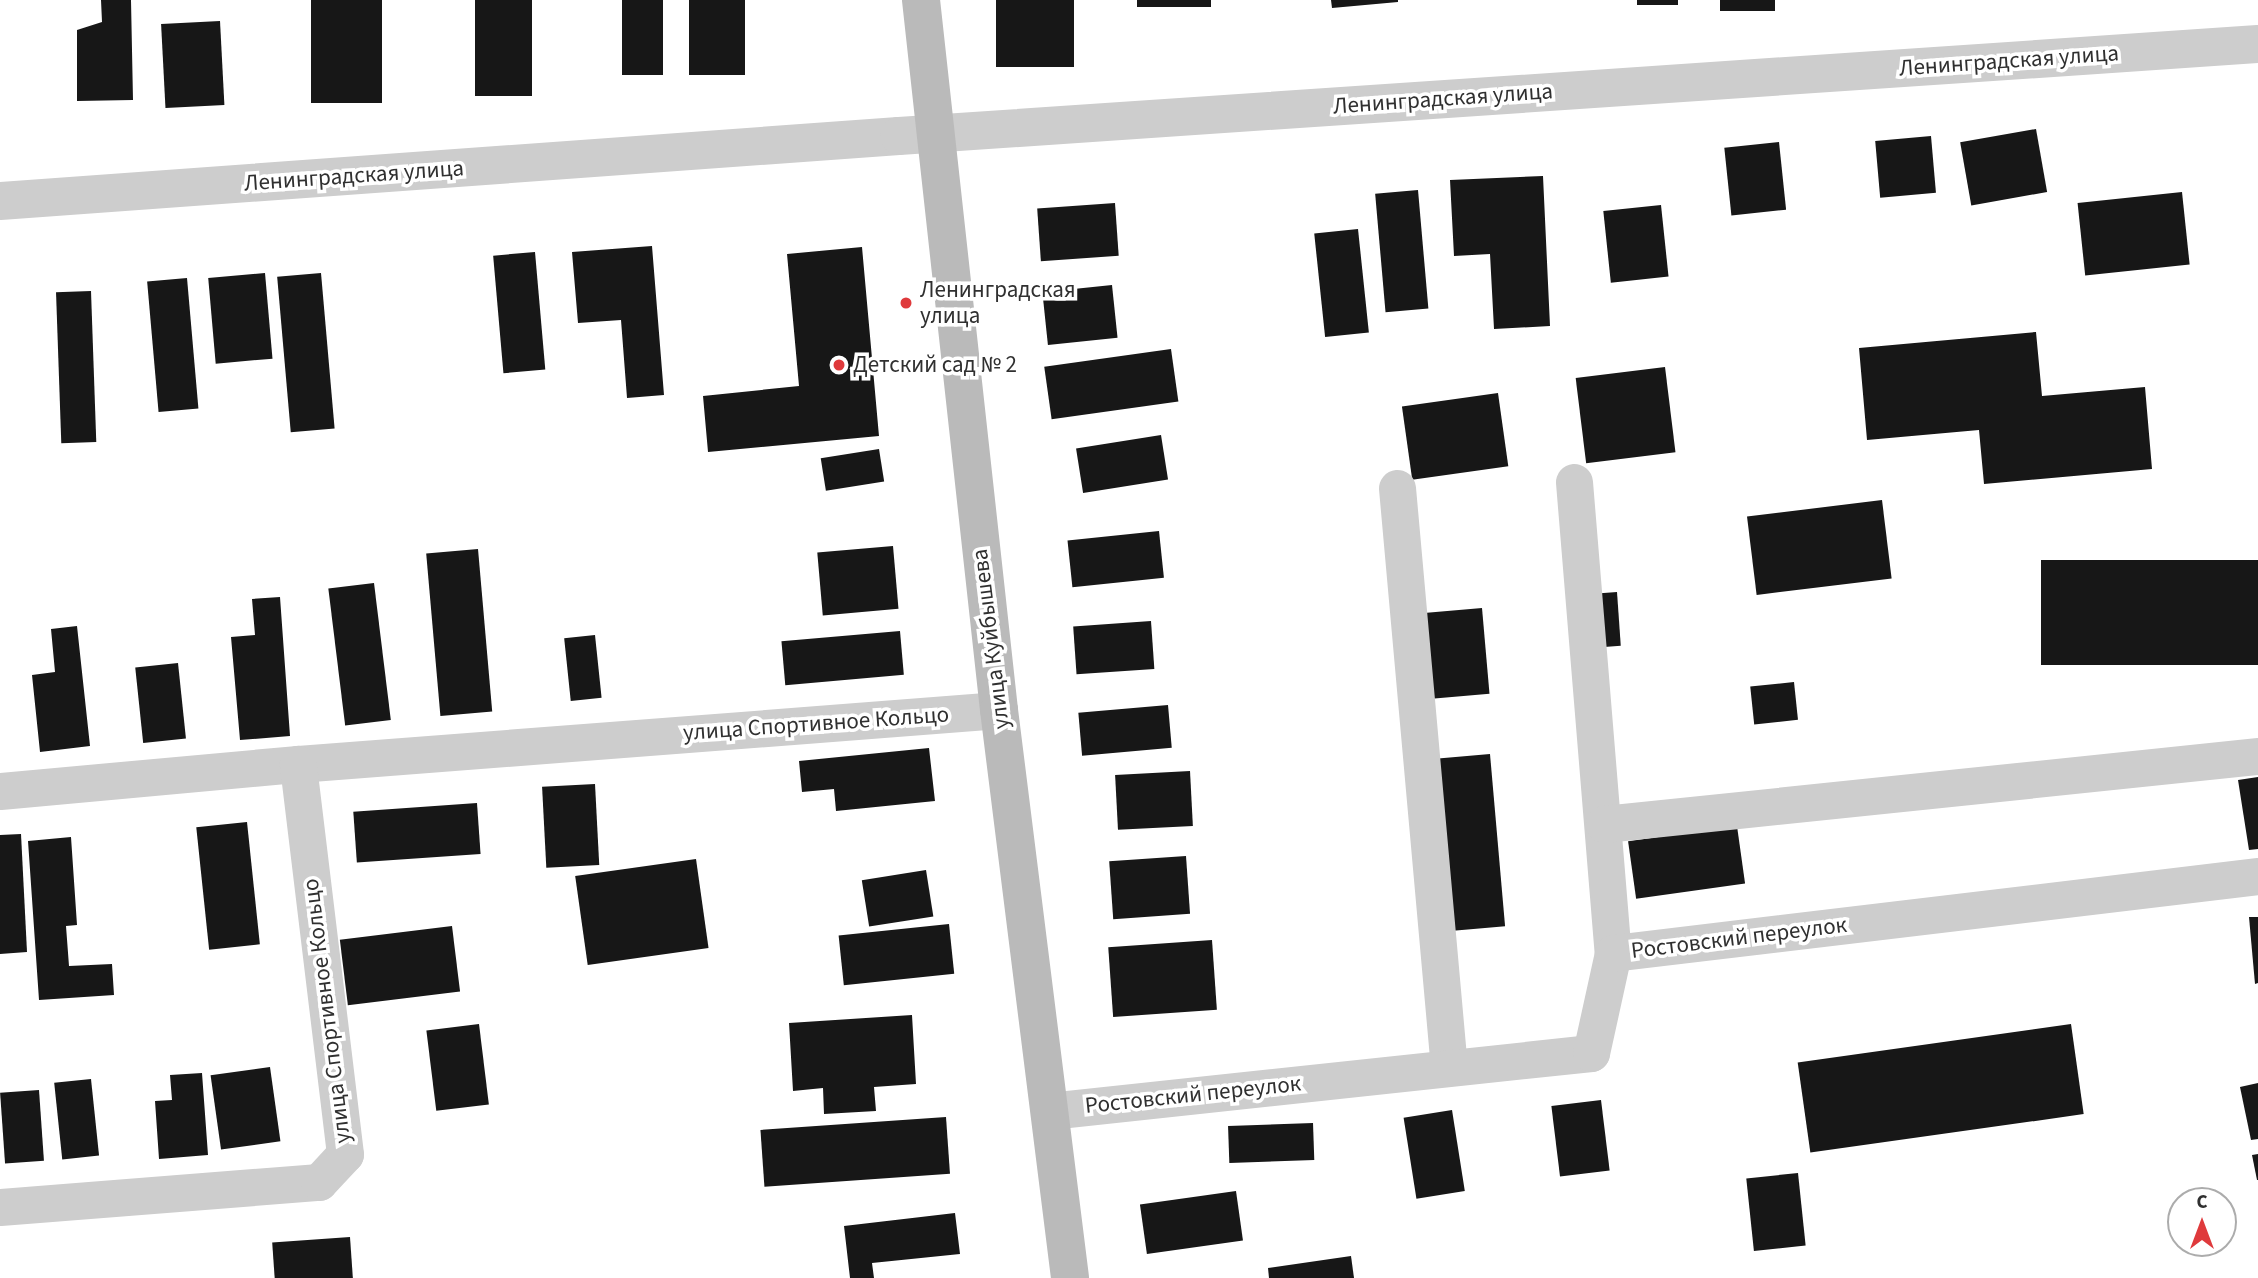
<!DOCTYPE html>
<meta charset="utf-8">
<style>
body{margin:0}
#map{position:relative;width:2258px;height:1278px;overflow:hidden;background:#fff;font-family:"Source Sans 3",sans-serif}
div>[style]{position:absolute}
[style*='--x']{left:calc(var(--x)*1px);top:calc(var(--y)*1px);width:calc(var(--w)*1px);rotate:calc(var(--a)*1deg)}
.building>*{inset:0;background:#171717;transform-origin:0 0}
.minor>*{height:37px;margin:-18.5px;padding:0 18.5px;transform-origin:18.5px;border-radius:18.5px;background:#cdcdcd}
.tertiary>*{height:38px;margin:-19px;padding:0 19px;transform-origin:19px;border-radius:19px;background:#cdcdcd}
.secondary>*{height:38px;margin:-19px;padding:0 19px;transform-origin:19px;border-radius:19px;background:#bababa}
.dots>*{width:19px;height:19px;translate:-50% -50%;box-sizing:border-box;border:4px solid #fff;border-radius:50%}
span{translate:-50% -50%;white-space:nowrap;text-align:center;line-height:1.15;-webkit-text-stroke:7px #fff;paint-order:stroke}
.street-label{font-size:23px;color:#303030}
.poi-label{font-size:23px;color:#303030}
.left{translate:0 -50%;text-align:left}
.north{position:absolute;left:2167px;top:1187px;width:70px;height:70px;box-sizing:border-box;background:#fff;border:2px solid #acacac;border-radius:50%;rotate:0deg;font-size:19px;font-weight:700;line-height:28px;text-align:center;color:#303030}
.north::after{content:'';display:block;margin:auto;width:24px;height:32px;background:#df3a3c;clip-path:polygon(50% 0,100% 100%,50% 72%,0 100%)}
</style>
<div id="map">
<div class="building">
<i style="clip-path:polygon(101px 0,131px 0,133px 100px,77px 101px,77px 30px,102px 22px)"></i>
<i style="left:311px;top:0;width:71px;height:103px"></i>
<i style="left:475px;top:0;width:57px;height:96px"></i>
<i style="left:622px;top:0;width:41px;height:75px"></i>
<i style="left:689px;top:0;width:56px;height:75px"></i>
<i style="left:996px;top:0;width:78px;height:67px"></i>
<i style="left:1137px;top:0;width:74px;height:7px"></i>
<i style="clip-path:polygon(1331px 0,1398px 0,1398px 2px,1332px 8px)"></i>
<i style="left:1637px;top:0;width:41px;height:5px"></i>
<i style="left:1720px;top:0;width:55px;height:11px"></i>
<i style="left:220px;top:21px;width:84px;height:59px;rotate:87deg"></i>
<i style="left:2036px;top:129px;width:64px;height:77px;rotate:80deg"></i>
<i style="left:1931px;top:136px;width:57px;height:56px;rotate:85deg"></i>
<i style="left:1779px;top:142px;width:68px;height:55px;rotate:84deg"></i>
<i style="clip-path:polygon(1543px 176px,1550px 326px,1494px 329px,1490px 254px,1454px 256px,1450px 180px)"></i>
<i style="left:1418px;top:190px;width:119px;height:43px;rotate:85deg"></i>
<i style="left:2182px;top:192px;width:73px;height:105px;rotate:84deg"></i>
<i style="left:1115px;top:203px;width:53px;height:78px;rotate:86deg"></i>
<i style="left:1661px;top:205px;width:72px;height:58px;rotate:84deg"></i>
<i style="left:1358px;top:229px;width:104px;height:44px;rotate:84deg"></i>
<i style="clip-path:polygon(652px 246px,664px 395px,627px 398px,621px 320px,578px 323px,572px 252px)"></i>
<i style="clip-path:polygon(862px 247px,879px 436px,708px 452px,703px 396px,799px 386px,787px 254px)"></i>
<i style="left:535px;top:252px;width:118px;height:42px;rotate:85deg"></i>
<i style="left:265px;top:273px;width:86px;height:57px;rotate:85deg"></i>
<i style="left:321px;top:273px;width:156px;height:44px;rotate:85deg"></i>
<i style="left:187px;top:278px;width:131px;height:40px;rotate:85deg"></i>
<i style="left:1112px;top:285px;width:53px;height:70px;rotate:84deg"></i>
<i style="left:91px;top:291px;width:151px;height:35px;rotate:88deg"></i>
<i style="clip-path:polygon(2036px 332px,2042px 396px,2145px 387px,2152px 469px,1984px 484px,1979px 430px,1867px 440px,1859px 348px)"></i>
<i style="left:1171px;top:349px;width:53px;height:128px;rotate:82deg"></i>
<i style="left:1665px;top:367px;width:86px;height:90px;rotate:83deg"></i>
<i style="left:1498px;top:393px;width:74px;height:97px;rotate:82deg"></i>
<i style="left:1161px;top:435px;width:45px;height:86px;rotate:81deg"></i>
<i style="left:879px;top:449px;width:33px;height:59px;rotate:81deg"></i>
<i style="left:1882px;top:500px;width:79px;height:136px;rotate:83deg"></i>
<i style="left:1159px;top:531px;width:47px;height:92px;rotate:84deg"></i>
<i style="left:893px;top:546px;width:63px;height:76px;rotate:85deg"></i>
<i style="left:478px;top:549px;width:163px;height:52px;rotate:85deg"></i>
<i style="left:2258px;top:560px;width:105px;height:217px;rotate:90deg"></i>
<i style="left:374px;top:583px;width:138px;height:46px;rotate:83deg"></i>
<i style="left:1617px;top:592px;width:54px;height:20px;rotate:86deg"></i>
<i style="clip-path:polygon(280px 597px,290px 736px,240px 740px,231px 637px,255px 635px,252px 599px)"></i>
<i style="left:1482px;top:608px;width:86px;height:61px;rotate:85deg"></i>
<i style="left:1151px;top:621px;width:48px;height:78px;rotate:86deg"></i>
<i style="clip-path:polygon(77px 626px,90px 746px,40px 752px,32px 675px,55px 672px,51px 629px)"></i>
<i style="left:900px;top:631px;width:44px;height:119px;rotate:85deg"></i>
<i style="left:595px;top:635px;width:63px;height:31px;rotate:84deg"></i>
<i style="left:178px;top:663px;width:76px;height:43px;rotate:84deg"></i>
<i style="left:1794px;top:682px;width:38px;height:44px;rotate:84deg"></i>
<i style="left:1168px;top:705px;width:43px;height:90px;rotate:85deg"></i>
<i style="clip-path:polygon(929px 748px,935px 801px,836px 811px,834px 789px,802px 792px,799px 761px)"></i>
<i style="left:1490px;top:754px;width:173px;height:52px;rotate:85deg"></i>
<i style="left:1190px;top:771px;width:55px;height:75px;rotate:87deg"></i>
<i style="clip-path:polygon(2258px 777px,2258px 849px,2249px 850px,2238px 780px)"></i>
<i style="left:595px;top:784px;width:81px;height:53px;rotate:87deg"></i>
<i style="left:477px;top:803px;width:51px;height:124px;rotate:86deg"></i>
<i style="left:247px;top:822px;width:123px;height:51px;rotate:84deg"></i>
<i style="left:1737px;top:826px;width:58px;height:110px;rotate:82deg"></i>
<i style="clip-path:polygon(21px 834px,27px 952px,0 954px,0 835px)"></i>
<i style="clip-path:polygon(71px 837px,77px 925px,66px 926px,69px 966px,112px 964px,114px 995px,39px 1000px,28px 841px)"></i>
<i style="left:1186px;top:856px;width:58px;height:77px;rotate:86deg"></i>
<i style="left:696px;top:859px;width:90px;height:122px;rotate:82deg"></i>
<i style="left:926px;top:870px;width:47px;height:65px;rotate:81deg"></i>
<i style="clip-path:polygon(2249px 917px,2258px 917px,2258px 983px,2255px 984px)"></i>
<i style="left:949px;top:924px;width:50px;height:111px;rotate:84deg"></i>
<i style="left:452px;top:926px;width:66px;height:113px;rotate:83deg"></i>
<i style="left:1212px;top:940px;width:70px;height:104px;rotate:86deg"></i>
<i style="clip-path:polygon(912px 1015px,916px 1084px,874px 1087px,876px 1111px,824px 1114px,823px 1088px,793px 1091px,789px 1023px)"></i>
<i style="left:479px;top:1024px;width:81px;height:53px;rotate:83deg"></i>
<i style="left:2071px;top:1024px;width:91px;height:276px;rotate:82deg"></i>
<i style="left:270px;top:1067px;width:75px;height:60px;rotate:82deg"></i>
<i style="clip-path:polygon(202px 1073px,208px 1155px,159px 1159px,155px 1101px,172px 1100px,170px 1075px)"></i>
<i style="left:91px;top:1079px;width:77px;height:37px;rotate:84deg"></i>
<i style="clip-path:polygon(2258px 1083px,2258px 1139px,2251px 1140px,2240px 1087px)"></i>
<i style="left:39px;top:1090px;width:71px;height:39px;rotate:86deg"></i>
<i style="left:1601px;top:1100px;width:71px;height:50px;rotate:83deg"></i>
<i style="left:1452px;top:1110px;width:82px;height:49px;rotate:81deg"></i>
<i style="left:946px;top:1117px;width:57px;height:186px;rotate:86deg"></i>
<i style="left:1313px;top:1123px;width:37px;height:85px;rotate:88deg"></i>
<i style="clip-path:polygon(2258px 1154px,2258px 1180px,2257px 1180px,2252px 1155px)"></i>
<i style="left:1798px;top:1173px;width:73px;height:52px;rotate:84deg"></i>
<i style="left:1236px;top:1191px;width:50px;height:97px;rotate:82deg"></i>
<i style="clip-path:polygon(955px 1213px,960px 1254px,872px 1263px,874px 1278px,850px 1278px,844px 1226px)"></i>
<i style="left:350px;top:1237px;width:41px;height:78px;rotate:86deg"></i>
<i style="clip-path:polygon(1351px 1256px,1354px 1278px,1269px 1278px,1268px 1268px)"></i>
</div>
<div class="minor">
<i style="--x:1574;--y:482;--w:473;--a:85.3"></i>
<i style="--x:1397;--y:488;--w:582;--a:84.88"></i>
<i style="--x:0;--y:791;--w:299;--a:-5.2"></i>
<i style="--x:298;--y:764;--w:703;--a:-4.4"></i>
<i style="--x:1604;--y:824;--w:658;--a:-5.94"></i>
<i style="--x:1049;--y:1111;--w:545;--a:-6.11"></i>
<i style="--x:1591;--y:1053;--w:102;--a:-77.6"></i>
<i style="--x:1613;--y:953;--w:650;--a:-6.81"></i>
<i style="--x:0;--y:1207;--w:320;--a:-4.5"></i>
<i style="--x:319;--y:1182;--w:38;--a:-47"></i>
<i style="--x:345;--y:1154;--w:393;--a:-96.9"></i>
</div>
<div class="tertiary">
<i style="--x:0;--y:201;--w:901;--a:-4.14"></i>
<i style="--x:899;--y:136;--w:1362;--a:-3.87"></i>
</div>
<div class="secondary">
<i style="--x:921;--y:0;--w:714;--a:83.73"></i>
<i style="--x:999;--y:710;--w:572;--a:82.87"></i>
</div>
<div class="dots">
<i style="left:906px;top:303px;background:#df3a3c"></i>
<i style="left:839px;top:365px;background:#df3a3c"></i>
</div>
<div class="street-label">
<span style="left:2009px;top:61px;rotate:-4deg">Ленинградская улица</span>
<span style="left:1443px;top:99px;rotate:-4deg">Ленинградская улица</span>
<span style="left:354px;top:176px;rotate:-4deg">Ленинградская улица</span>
<span style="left:991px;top:639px;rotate:-97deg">улица Куйбышева</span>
<span style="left:816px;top:724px;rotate:-4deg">улица Спортивное Кольцо</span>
<span style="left:1739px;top:938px;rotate:-7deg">Ростовский переулок</span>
<span style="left:327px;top:1011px;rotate:-97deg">улица Спортивное Кольцо</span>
<span style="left:1193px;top:1095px;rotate:-6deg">Ростовский переулок</span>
</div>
<div class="poi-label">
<span class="left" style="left:920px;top:303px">Ленинградская<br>улица</span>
<span class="left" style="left:853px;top:365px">Детский сад № 2</span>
</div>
<div class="north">С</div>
</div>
